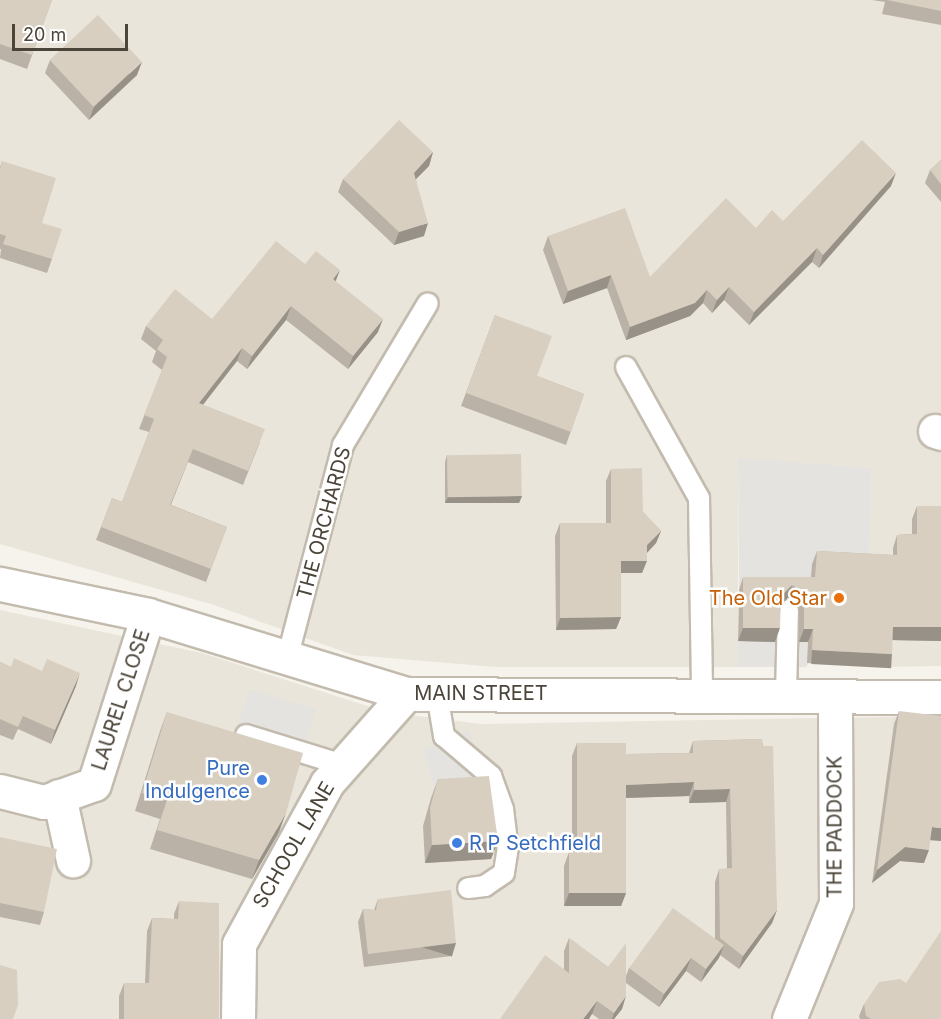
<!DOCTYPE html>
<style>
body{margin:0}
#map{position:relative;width:941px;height:1019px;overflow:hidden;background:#f6f3ec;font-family:Inter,sans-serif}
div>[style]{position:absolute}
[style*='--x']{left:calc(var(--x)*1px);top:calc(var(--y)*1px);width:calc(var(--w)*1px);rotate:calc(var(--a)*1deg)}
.residential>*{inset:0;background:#eae5da}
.parking>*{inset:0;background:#e5e3e0;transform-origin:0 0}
.roads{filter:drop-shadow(2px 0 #c2bbae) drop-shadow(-2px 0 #c2bbae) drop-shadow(0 2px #c2bbae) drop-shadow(0 -2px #c2bbae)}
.service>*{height:20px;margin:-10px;padding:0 10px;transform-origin:10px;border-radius:10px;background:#fff}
.minor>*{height:33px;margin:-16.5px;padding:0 16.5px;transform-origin:16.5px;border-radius:16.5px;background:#fff}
.tertiary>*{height:33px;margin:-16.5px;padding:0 16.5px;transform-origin:16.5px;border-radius:16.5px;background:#fff}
.wall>*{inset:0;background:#bab2a6}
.shaded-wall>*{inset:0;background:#979187;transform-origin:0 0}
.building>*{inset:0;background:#d8cfc1;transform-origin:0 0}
.dots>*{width:16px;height:16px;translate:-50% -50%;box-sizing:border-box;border:3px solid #fff;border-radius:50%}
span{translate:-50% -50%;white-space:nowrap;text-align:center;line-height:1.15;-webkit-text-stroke:5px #fff;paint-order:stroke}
.street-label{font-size:20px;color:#4b4439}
.food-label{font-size:20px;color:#c56008}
.right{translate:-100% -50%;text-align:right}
.shop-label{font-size:20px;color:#366cbe}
.left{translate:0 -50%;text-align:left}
.scale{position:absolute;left:12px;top:24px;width:116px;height:27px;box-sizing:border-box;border:3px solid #4b4439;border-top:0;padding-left:8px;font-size:18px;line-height:21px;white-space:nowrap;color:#4b4439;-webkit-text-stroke:4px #fff;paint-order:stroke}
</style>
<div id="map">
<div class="residential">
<i style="clip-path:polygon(0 0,941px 0,941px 666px,887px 667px,889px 630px,869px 567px,870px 468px,738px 459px,738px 667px,495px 667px,353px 655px,214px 605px,0 544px)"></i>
<i style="clip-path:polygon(0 610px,202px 653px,386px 712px,481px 724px,941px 716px,941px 1019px,0 1019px)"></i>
</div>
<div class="parking">
<i style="clip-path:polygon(738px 458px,871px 468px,869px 567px,806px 667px,738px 667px,738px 641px,774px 641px,774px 590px,739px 590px)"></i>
<i style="left:249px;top:689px;width:70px;height:58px;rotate:17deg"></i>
<i style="clip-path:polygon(469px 730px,487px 795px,437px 798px,423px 749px)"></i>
</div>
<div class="roads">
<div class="service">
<i style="--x:626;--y:367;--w:150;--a:60.9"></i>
<i style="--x:699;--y:498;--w:195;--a:89.1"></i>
<i style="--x:288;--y:655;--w:217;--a:-75.3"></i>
<i style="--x:343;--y:445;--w:165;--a:-59.1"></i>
<i style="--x:437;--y:694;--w:43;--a:80.5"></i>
<i style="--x:444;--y:736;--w:62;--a:40.4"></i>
<i style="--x:491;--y:776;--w:35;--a:70"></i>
<i style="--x:503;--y:809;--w:38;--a:83"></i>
<i style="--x:508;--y:847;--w:26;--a:99"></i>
<i style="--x:504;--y:873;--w:23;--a:146"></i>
<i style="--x:485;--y:886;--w:17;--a:173"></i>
<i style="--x:786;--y:696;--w:86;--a:-88.7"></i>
<i style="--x:246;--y:735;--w:102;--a:17.2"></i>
</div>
<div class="minor">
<i style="--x:935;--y:431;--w:6;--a:18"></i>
<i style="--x:0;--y:791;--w:45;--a:14"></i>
<i style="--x:44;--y:802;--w:53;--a:-19.8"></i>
<i style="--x:94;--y:784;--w:177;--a:-72.3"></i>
<i style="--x:59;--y:796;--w:66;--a:77.7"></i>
<i style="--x:238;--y:1019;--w:75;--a:-89.2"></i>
<i style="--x:239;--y:944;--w:183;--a:-61.3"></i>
<i style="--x:327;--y:783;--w:119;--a:-48.4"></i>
<i style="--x:789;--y:1019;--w:125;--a:-67.9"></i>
<i style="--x:836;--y:903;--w:205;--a:-90.3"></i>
</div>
<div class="tertiary">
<i style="--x:0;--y:584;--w:151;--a:11.8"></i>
<i style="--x:148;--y:615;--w:270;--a:17"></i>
<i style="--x:406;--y:694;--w:535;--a:0.32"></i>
</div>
</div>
<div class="wall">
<i style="clip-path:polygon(0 0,52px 0,27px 69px,0 59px)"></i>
<i style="clip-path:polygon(872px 0,941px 0,941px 25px,882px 14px,885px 2px)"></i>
<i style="clip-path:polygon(50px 60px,137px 75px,89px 120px,45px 73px)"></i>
<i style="clip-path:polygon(433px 152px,429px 166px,416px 179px,424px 236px,394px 245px,338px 192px,343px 179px)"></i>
<i style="clip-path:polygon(941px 160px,941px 202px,925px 183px,930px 170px)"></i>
<i style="clip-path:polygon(2px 161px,42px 223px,52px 259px,47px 273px,0 258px,1px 249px,0 249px,0 167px)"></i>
<i style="clip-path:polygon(891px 186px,819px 268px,812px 262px,749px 325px,724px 300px,712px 313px,703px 303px,690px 316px,626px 340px,607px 288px,563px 304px,543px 250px,548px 236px,650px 277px,756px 228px,783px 221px)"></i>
<i style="clip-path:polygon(305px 264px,336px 282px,378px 332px,348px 369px,286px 320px,247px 369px,237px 361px,203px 405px,260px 442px,243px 485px,188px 462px,171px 505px,227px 527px,206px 582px,96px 540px,112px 498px,122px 502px,149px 432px,139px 429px,162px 370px,152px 362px,156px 351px,141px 339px,146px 326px,212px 319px)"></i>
<i style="clip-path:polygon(495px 315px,537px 376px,584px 394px,566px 445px,461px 406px)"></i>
<i style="clip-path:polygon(447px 455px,522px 496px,519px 503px,445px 503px,445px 462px)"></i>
<i style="clip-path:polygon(611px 469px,643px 512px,661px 531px,656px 543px,647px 553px,642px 573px,621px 573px,621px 617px,616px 629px,556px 630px,555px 536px,560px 523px,606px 523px,606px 481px)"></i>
<i style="clip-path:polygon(917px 506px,941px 506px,941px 641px,892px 640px,892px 654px,887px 667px,807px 663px,808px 642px,799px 642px,799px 605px,788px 598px,781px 605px,775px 642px,738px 641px,739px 590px,743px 577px,811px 577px,812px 564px,817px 551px,893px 555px,893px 548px,897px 535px,912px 534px,912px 519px)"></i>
<i style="clip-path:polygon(0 662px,11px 667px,76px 686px,51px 744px,18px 729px,13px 740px,0 735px)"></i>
<i style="clip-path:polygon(899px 711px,930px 840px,924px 863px,900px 861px,872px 883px,894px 724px)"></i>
<i style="clip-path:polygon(167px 712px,279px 832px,252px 879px,150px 849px,160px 819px,135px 811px,160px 731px)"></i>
<i style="clip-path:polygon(762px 739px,777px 910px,772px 923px,739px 969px,720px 955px,701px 982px,686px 971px,659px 1007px,626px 983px,622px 1009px,614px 1019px,599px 1019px,592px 1014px,564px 970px,564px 951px,569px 938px,608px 967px,626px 976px,629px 968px,715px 938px,715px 882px,719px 869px,727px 869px,726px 802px,689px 803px,689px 796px,626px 798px,626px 893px,621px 906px,564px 906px,564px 866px,569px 852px,572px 852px,572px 756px,577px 743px,626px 754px,689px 753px,693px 741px)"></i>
<i style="clip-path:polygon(438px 779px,498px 841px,491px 859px,425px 863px,423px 826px,431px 798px)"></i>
<i style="clip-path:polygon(0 837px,44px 912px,40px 925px,0 917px)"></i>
<i style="clip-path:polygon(378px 899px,452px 956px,364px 967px,358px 922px,363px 909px,374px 910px)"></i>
<i style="clip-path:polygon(179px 901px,219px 1019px,119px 1019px,119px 996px,124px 983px,145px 983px,147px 931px,152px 918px,174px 919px,174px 914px)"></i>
<i style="clip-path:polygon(864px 1004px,941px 1019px,860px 1019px,859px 1016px)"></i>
</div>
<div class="shaded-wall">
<i style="clip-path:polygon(142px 62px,137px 75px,89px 120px,94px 107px)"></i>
<i style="clip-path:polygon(433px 152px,429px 166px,409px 186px,414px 173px)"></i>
<i style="clip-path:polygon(896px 173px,891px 186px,819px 268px,823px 255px)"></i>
<i style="clip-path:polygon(428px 223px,424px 236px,394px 245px,399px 232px)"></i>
<i style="clip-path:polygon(817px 248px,812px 262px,749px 325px,754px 312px)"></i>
<i style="clip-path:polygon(340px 270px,335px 283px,333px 279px)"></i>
<i style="clip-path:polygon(611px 275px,607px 288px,563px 304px,568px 291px)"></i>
<i style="clip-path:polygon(729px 287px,724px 300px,712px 313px,717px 300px)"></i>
<i style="clip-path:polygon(707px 290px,703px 303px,690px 316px,626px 340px,630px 327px)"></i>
<i style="clip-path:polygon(291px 306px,286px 320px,247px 369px,252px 356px)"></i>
<i style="clip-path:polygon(383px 319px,378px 332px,348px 369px,353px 356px)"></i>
<i style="clip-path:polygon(242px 348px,237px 361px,194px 416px,199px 403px)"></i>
<i style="clip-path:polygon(522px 496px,519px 503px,445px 503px,448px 497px)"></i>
<i style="clip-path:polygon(661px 531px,656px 543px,643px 557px,647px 545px)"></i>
<i style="clip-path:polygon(621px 561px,647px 561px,642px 573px,616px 573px)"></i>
<i style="clip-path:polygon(792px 585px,788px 598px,776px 609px,781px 596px)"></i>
<i style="clip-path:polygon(621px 617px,616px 629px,556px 630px,560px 618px)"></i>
<i style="clip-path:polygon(893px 627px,941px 627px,941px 641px,888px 640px)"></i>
<i style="clip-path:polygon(743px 628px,780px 628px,775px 642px,738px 641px)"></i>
<i style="clip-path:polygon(804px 629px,813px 629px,808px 642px,799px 642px)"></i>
<i style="left:812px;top:650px;width:80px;height:14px;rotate:3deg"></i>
<i style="clip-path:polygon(80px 673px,76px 686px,51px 744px,55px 730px)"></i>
<i style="clip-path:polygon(694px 782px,689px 796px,621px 798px,626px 785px)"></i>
<i style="clip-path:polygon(730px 789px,726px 802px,689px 803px,694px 790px)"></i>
<i style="clip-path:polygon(286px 813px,279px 832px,252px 879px,259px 860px)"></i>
<i style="clip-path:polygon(932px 827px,941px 828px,941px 841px,927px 840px)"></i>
<i style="clip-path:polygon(498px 841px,491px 859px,425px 863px,432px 845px)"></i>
<i style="clip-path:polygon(905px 847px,929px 850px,924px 863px,900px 861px,872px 883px,877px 870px)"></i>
<i style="clip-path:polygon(569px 893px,626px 893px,621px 906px,564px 906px)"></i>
<i style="clip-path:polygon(777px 910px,772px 923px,739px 969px,743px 956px)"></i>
<i style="left:456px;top:943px;width:14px;height:89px;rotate:107deg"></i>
<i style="clip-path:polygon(724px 945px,719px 958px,701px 982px,706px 969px)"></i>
<i style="clip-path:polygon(691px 958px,686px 971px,659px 1007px,664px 994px)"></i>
<i style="clip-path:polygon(626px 996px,622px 1009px,614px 1019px,612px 1019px,614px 1013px)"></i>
<i style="clip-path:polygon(597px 1001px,592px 1014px,589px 1019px,583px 1019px)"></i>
</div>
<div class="building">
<i style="clip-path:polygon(0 0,52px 0,32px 55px,0 44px)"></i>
<i style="clip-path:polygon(887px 0,941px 0,941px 11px)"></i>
<i style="left:98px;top:15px;width:64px;height:66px;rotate:47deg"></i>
<i style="clip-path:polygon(399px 120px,433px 152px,414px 173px,428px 223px,399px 232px,343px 179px)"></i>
<i style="clip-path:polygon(862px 140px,896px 173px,823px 255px,817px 248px,754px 312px,729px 287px,717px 300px,707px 290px,695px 303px,630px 327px,611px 275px,568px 291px,548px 236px,625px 208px,650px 277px,726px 198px,756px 228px,772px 210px,783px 221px)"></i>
<i style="clip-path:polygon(941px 160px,941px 184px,930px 170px)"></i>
<i style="clip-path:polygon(2px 161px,56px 178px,42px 223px,62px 229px,52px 259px,3px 244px,6px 236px,0 234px,0 169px)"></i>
<i style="clip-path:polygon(276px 241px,305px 264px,316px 251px,340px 270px,333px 279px,383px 319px,353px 356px,291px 306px,252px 356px,242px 348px,199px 403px,265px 429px,248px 471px,193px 449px,170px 505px,227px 527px,211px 569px,101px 527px,112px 498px,122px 502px,154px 419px,144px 415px,167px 357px,157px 349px,163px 340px,146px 326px,175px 289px,212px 319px)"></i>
<i style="clip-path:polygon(495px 315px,552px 336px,537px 376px,584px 394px,571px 432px,466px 393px)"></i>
<i style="left:521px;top:454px;width:42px;height:74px;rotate:89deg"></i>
<i style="clip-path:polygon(642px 468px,643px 512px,661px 531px,647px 545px,647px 561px,621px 561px,621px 617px,560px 618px,560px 523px,611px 523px,611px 469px)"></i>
<i style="clip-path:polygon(917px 506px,941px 506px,941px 627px,893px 627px,892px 654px,812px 650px,813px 629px,804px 629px,804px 592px,792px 585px,781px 596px,780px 628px,743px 628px,743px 577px,815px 577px,817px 551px,897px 555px,897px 535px,917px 534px)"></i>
<i style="clip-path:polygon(14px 658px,42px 671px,47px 659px,80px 673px,55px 730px,23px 716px,18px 727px,0 719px,0 662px,11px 667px)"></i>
<i style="clip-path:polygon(899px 711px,941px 716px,941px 828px,932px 827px,929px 850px,905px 847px,877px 870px)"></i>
<i style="clip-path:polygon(167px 712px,303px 753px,286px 813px,259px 860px,157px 830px,167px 800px,142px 793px)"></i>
<i style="clip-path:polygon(762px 739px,762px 746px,773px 746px,777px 910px,743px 956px,720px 938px,719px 869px,732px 868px,730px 789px,694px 790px,694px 782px,626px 785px,626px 893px,569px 893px,569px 852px,577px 852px,577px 743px,626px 743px,626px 754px,693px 753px,693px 741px)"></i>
<i style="clip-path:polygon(489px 776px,498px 841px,432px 845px,430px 808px,438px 779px)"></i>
<i style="clip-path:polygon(0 837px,57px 849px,44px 912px,0 903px)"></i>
<i style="clip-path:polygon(451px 890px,456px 943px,368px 954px,363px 909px,376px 910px,378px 899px)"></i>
<i style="clip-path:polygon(179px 901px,219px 903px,219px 1019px,124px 1019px,124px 983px,149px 983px,152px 918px,178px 919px)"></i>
<i style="clip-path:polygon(673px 908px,724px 945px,706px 969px,691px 958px,664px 994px,629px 968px)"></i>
<i style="clip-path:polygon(941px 931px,941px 1019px,871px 1019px,866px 1016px,864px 1004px,879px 982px,900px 979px,906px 983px)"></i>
<i style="clip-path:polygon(569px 938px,608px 967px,626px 943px,626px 996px,614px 1013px,597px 1001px,583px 1019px,500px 1019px,545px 955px,569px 973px)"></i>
<i style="clip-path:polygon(0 965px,17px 970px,18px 1005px,13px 1019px,0 1019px)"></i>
</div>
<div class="dots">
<i style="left:839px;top:598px;background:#e8710a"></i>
<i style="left:262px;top:780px;background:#3f7fe0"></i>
<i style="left:457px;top:843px;background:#3f7fe0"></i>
</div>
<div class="street-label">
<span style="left:324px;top:523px;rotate:-75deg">THE ORCHARDS</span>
<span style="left:481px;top:693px">MAIN STREET</span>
<span style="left:121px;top:700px;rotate:-72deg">LAUREL CLOSE</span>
<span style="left:835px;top:827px;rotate:-90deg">THE PADDOCK</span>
<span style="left:294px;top:845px;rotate:-60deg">SCHOOL LANE</span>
</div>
<div class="food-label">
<span class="right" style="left:827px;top:598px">The Old Star</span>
</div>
<div class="shop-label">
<span class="right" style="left:250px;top:780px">Pure<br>Indulgence</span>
<span class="left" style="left:469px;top:843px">R P Setchfield</span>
</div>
<div class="scale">20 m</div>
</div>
